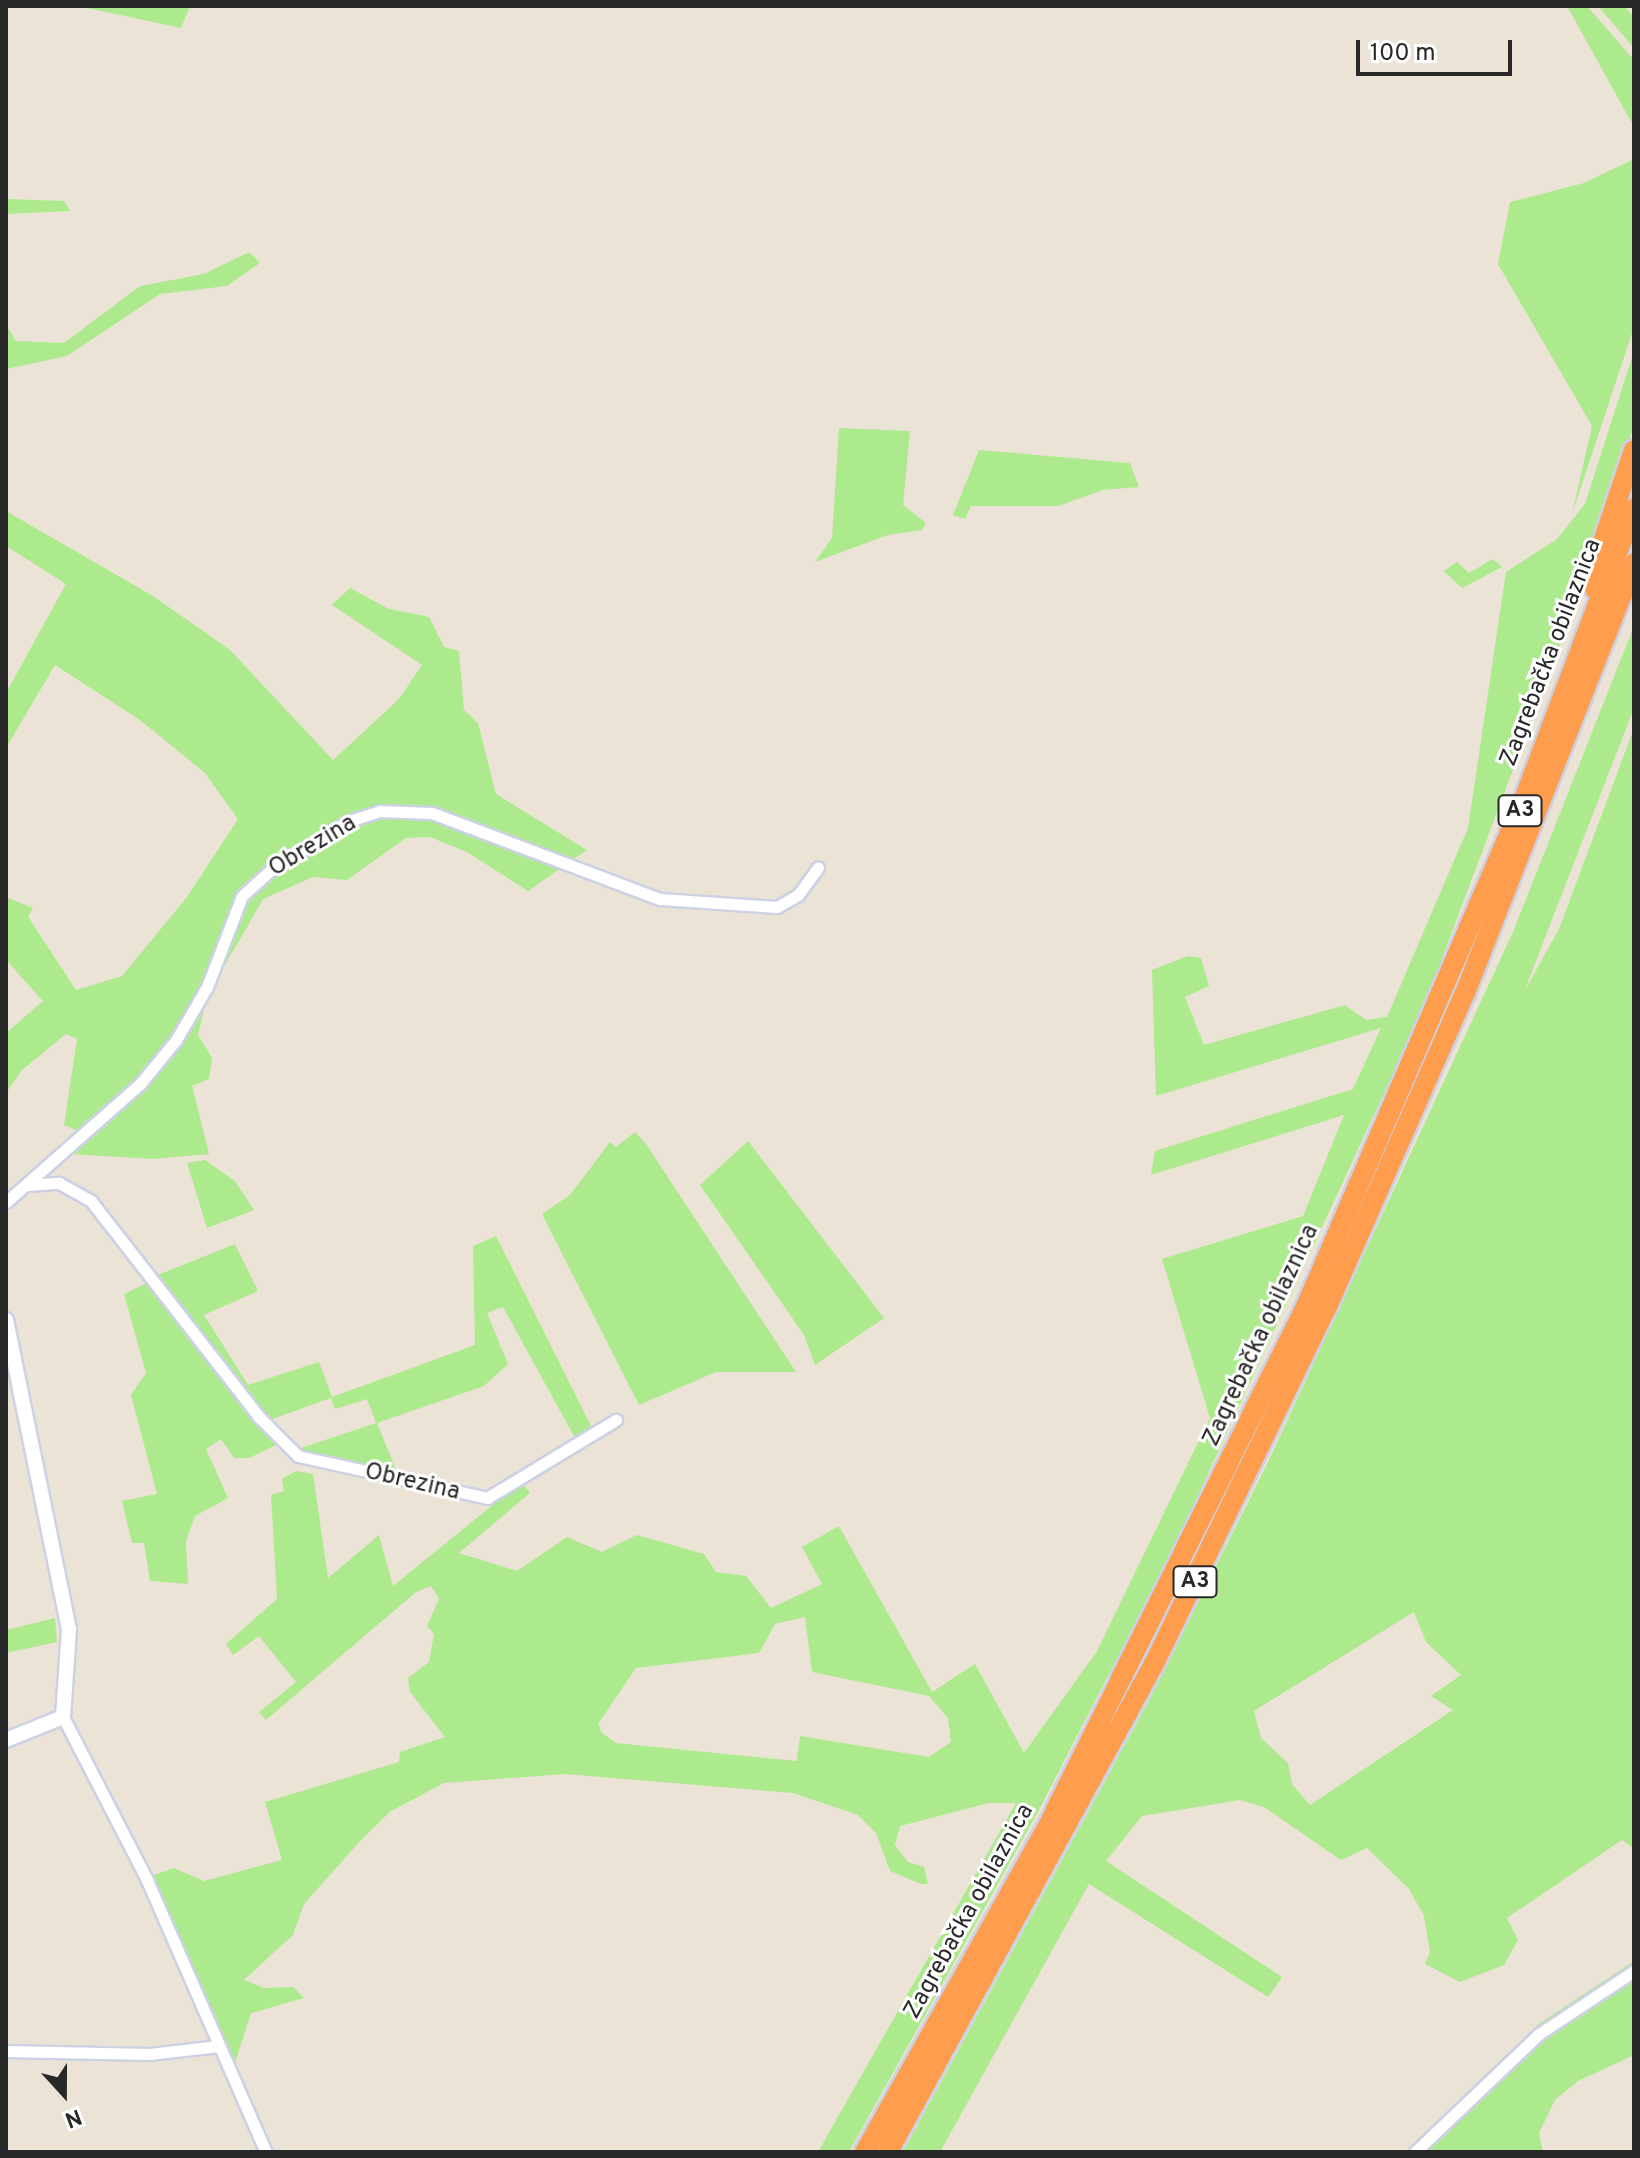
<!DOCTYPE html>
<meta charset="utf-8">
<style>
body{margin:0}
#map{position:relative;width:1640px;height:2158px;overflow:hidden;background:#ece3d7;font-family:Overpass,sans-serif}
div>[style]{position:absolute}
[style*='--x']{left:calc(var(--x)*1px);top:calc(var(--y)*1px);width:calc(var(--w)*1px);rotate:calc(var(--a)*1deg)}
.green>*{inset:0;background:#acea8d}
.roads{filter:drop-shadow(2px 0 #ccd1e3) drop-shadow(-2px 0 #ccd1e3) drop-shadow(0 2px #ccd1e3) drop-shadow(0 -2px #ccd1e3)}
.minor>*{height:11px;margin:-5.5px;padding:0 5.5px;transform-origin:5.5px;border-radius:5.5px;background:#fff}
.tertiary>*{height:14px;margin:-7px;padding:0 7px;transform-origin:7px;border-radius:7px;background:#fff}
.motorway>*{height:20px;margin:-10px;padding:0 10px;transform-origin:10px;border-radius:10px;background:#ff9d4f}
span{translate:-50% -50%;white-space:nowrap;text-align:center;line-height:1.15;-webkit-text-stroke:6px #fff;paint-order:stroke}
.shield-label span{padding:2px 6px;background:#fff;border:2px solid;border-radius:6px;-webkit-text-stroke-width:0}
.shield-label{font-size:22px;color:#282828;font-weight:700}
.street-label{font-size:24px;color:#282828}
.frame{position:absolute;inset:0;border:8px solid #282828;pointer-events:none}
.north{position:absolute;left:24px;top:2054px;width:80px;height:80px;-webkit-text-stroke:6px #fff;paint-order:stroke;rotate:159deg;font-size:22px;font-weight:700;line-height:32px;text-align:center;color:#282828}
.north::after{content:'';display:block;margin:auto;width:28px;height:36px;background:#282828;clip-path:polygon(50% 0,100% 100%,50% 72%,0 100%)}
.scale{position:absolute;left:1356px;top:40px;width:156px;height:36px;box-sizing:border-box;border:4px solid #282828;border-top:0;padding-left:10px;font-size:24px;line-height:28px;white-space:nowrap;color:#282828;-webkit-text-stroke:6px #fff;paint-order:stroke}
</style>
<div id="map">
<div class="green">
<i style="clip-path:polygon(78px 6px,190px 6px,181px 28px)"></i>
<i style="clip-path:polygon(1567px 6px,1587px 6px,1634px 60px,1634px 127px)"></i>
<i style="clip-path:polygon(1598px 6px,1624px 6px,1634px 17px,1634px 48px)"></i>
<i style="clip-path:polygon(1634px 159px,1634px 327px,1572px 514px,1592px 426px,1498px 264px,1510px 202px,1584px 183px)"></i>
<i style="clip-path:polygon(6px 199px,64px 201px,70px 211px,6px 214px)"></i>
<i style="clip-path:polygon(249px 252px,260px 263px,227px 286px,160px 294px,67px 356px,6px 369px,6px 325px,16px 341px,64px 343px,140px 286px,204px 274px)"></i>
<i style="clip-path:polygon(evenodd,1634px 351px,1634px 425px,1576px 602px,1423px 1009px,1174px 1547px,1040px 1808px,849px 2152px,818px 2152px,1016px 1803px,989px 1803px,900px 1826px,895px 1845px,908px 1862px,924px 1867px,928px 1884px,921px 1884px,890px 1871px,876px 1833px,858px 1815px,793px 1793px,565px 1774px,444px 1783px,391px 1811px,362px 1839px,304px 1904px,293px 1935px,244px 1980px,264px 1988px,293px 1987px,304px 1998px,251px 2013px,235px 2063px,151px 1876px,174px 1868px,204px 1881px,282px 1860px,265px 1802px,399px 1762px,400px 1752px,445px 1737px,410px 1692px,408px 1678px,429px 1662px,434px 1634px,427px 1626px,439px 1599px,431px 1586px,416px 1592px,266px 1720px,259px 1712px,296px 1682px,259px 1636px,233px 1655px,226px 1644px,277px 1599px,271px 1495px,284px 1491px,282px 1479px,296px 1471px,313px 1474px,328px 1578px,379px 1535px,393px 1586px,521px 1482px,530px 1493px,459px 1553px,517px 1571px,567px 1537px,602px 1552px,637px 1535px,704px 1554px,716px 1572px,746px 1576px,771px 1608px,822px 1584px,802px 1547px,839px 1526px,932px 1692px,975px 1664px,1024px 1753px,1097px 1651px,1210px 1418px,1162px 1259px,1303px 1216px,1344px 1115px,1151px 1175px,1155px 1151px,1353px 1089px,1381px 1028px,1156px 1096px,1152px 970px,1188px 956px,1201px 958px,1209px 986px,1185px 997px,1204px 1045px,1345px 1005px,1366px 1020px,1387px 1017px,1468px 828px,1506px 572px,1557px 539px,1585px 504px,1634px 351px,805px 1617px,812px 1672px,929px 1696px,948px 1718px,951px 1742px,929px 1757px,800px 1736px,797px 1761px,616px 1743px,602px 1733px,598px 1724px,636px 1668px,759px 1653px,775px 1624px,805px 1617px)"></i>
<i style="clip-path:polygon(839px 428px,910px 431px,903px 505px,926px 523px,922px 530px,888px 535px,815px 562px,832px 538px)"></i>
<i style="clip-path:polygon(979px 450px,1130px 463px,1139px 487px,1103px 490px,1058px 506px,971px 506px,965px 519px,953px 515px)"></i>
<i style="clip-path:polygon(6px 511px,153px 596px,230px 650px,333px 760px,399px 699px,422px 665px,332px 605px,350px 588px,389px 609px,429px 617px,444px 647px,459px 651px,464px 710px,478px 723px,496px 794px,587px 850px,528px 891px,467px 852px,430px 837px,406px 838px,347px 880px,313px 877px,263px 899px,207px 996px,198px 1035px,212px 1058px,209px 1079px,192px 1086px,209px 1154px,152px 1159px,71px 1154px,86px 1134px,64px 1125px,77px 1039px,66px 1034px,22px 1070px,6px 1093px,6px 1033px,43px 1001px,6px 960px,6px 897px,33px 908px,28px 917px,76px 990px,122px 976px,187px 897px,238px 819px,205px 773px,140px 720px,55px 665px,6px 748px,6px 693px,66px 584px,6px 546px)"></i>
<i style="clip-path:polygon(1493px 559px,1502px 567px,1462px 588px,1444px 571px,1457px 562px,1469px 573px)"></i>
<i style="clip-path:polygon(evenodd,1634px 626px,1634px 708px,1524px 992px,1559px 929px,1634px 728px,1634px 1849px,1622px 1840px,1507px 1918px,1518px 1940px,1504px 1965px,1460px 1982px,1425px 1964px,1430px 1952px,1424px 1916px,1409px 1889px,1367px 1848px,1341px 1860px,1264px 1807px,1240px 1800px,1142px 1816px,1106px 1861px,1282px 1977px,1268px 1997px,1089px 1884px,940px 2152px,903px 2152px,1152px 1695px,1268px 1462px,1513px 932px,1634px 626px,1414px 1612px,1426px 1642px,1461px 1675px,1431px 1696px,1453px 1710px,1310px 1805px,1292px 1784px,1288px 1763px,1261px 1738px,1254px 1711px,1414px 1612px)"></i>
<i style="clip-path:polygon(635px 1132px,646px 1144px,796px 1372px,716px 1372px,639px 1405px,542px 1214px,570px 1195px,610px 1142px,616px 1147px)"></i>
<i style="clip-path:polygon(748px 1141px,884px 1318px,815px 1365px,804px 1335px,700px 1185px)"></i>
<i style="clip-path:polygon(205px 1160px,235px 1181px,254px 1210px,207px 1228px,187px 1163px)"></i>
<i style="clip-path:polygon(496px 1236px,592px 1428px,575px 1438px,503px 1307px,487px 1313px,508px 1364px,484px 1386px,377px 1423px,397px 1472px,389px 1475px,295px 1450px,376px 1423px,367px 1399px,335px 1409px,331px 1398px,267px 1421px,153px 1277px,235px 1244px,258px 1291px,204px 1315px,248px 1385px,319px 1362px,332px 1397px,475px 1345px,473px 1246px)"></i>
<i style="clip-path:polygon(147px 1283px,276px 1445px,249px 1458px,234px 1458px,221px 1439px,206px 1449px,228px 1498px,195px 1516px,186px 1541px,188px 1584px,150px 1581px,144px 1543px,132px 1543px,122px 1501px,157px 1494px,131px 1395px,146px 1373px,124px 1294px)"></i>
<i style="clip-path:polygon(55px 1618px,57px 1642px,6px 1653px,6px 1630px)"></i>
<i style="clip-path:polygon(1634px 1961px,1634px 2055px,1578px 2081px,1555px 2100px,1539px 2133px,1543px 2152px,1421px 2152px,1533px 2037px,1537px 2025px)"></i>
</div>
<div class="roads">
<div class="minor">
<i style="--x:27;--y:1185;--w:32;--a:-4"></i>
<i style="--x:59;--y:1183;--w:37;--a:29"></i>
<i style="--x:91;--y:1201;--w:274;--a:52.1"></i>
<i style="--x:259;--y:1417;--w:55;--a:45"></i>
<i style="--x:298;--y:1456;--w:194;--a:12.5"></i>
<i style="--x:487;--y:1498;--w:151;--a:-31.2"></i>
<i style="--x:6;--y:1202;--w:179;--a:-41.4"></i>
<i style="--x:140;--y:1084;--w:57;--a:-50.7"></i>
<i style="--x:176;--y:1040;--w:61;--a:-59.7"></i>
<i style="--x:207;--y:987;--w:97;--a:-69"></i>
<i style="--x:242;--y:896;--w:43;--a:-42.2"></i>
<i style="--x:274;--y:867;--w:88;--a:-31.5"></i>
<i style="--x:349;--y:821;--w:32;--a:-18"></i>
<i style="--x:379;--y:811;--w:53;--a:2.2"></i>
<i style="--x:432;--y:813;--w:244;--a:20.7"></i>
<i style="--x:660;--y:899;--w:117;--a:3.9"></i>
<i style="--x:777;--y:907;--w:24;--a:-30"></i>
<i style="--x:798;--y:895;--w:34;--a:-54"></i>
<i style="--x:63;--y:1717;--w:183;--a:62.7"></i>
<i style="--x:147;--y:1880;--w:297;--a:66.4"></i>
<i style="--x:6;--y:2051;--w:143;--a:1.2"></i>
<i style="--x:149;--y:2054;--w:70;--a:-6.5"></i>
<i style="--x:1415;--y:2152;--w:171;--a:-43.6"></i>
<i style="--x:1539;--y:2034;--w:114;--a:-33.6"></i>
</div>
<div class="tertiary">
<i style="--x:6;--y:1320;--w:315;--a:78.5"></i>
<i style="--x:69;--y:1629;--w:88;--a:93.9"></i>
<i style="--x:63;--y:1717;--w:61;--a:158"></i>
</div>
<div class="motorway">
<i style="--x:1595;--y:589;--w:45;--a:-81"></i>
<i style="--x:1602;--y:545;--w:100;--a:-71.4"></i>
<i style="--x:865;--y:2152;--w:372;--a:-60.7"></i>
<i style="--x:1047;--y:1828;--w:587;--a:-63.61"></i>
<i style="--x:1308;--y:1302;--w:544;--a:-66.73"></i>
<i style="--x:1523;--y:802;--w:314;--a:-69.3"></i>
<i style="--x:888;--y:2152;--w:560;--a:-61.42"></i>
<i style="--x:1156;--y:1660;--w:392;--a:-64.2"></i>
<i style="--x:1327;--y:1307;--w:343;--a:-66.3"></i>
<i style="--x:1465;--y:993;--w:462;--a:-68.5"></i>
</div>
</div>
<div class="shield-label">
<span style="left:1520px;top:811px">A3</span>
<span style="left:1195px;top:1582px">A3</span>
</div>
<div class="street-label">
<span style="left:1552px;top:653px;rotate:-69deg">Zagrebačka obilaznica</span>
<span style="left:313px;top:847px;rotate:-31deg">Obrezina</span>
<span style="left:1262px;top:1336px;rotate:-65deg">Zagrebačka obilaznica</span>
<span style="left:412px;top:1483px;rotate:13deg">Obrezina</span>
<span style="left:970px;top:1912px;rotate:-61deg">Zagrebačka obilaznica</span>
</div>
<div class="frame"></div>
<div class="north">N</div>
<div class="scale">100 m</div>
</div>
